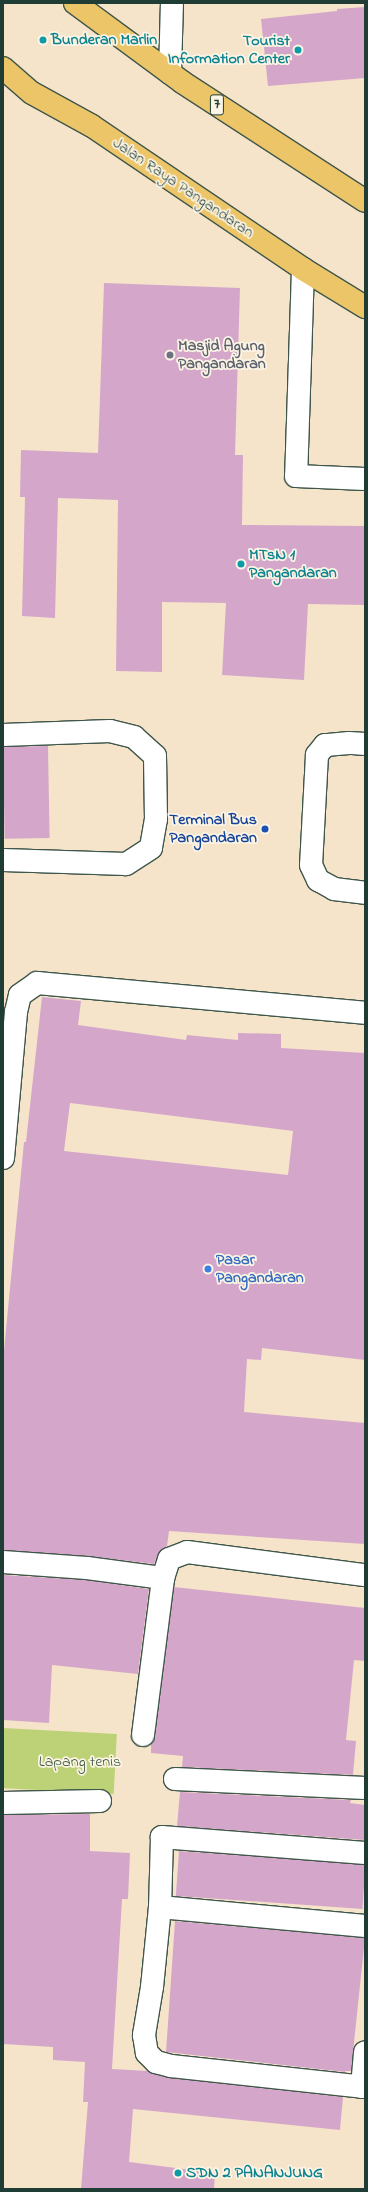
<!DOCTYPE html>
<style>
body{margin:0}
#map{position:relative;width:368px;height:2192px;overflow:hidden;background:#f5e4ca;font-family:"Indie Flower",sans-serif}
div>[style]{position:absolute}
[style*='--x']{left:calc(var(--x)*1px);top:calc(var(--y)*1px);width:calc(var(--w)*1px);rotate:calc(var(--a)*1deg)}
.green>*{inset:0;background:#bdd276;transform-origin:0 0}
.building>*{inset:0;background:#d4a7ca;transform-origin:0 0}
.roads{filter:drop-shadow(1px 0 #3f564a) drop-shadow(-1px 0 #3f564a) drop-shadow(0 1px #3f564a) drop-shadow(0 -1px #3f564a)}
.minor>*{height:22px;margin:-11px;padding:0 11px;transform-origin:11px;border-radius:11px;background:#fff}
.highway>*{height:22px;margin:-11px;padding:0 11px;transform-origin:11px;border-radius:11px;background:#edc569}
.dots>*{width:11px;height:11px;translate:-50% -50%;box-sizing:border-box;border:2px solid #fcf5e5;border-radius:50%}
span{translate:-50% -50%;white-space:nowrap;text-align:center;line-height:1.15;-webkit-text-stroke:3.5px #fcf5e5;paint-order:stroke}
.shield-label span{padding:1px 3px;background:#fcf5e5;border:1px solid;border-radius:3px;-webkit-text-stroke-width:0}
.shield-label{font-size:15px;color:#1f3d34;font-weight:700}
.culture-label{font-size:16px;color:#0d838f;font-weight:700}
.left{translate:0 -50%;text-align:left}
.right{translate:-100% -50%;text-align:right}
.street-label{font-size:16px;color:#1f3d34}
.worship-label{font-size:16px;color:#5b616d;font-weight:700}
.transit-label{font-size:16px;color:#164399;font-weight:700}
.shop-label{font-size:16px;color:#366cbe;font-weight:700}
.park-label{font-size:16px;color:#3f5b41}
.frame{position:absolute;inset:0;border:4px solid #1f3d34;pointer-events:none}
</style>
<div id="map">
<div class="green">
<i style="left:3px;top:1728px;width:114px;height:60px;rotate:3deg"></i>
</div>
<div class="building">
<i style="clip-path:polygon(365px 7px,365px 78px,268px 86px,261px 19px,337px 11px,337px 9px)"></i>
<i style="clip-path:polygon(104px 283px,240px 288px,235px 455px,243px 455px,242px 525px,365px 526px,365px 605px,308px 604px,304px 680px,222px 675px,226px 603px,162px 602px,162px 672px,116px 671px,118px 500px,58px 498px,55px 618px,22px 616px,25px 497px,20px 497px,21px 450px,98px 453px)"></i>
<i style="left:48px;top:746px;width:92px;height:45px;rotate:89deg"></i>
<i style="clip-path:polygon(evenodd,42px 997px,81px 1001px,78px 1025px,186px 1040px,187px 1035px,238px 1040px,238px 1033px,281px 1034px,281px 1048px,365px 1053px,365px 1360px,262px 1348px,261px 1360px,247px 1359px,244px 1412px,365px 1423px,365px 1544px,169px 1531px,167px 1546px,160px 1551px,154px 1564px,88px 1556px,3px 1550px,3px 1361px,24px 1142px,26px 1142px,42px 997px,70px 1103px,293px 1131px,288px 1175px,64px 1151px,70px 1103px)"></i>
<i style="clip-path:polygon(3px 1575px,86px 1580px,149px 1589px,138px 1674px,52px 1665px,49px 1723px,3px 1720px)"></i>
<i style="clip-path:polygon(174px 1587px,365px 1608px,365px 1661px,354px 1660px,346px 1740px,356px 1741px,353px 1775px,182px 1767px,183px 1756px,151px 1753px,151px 1744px,155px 1737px)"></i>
<i style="clip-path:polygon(180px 1792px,351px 1800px,350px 1803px,365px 1805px,365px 1840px,177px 1826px)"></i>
<i style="clip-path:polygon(90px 1814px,90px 1851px,130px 1853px,128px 1899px,122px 1899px,112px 2069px,148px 2071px,170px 2078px,343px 2097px,340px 2130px,133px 2109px,129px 2162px,215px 2173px,214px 2189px,81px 2189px,88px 2102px,83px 2102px,85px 2062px,53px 2060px,53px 2047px,3px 2044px,3px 1815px)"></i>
<i style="left:179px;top:1851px;width:187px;height:45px;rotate:4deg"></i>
<i style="clip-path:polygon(175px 1921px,365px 1938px,351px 2071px,345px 2071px,345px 2072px,166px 2052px)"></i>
</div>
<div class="roads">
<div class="minor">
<i style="--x:170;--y:73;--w:70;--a:-88.4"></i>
<i style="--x:303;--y:269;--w:207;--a:91.9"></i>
<i style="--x:296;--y:476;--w:69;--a:2.5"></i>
<i style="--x:3;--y:735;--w:107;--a:-2.1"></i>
<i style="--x:110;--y:731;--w:25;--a:14"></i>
<i style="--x:134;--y:737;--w:28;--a:42"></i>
<i style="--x:155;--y:756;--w:63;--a:89.1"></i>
<i style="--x:156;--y:819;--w:29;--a:100"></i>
<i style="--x:151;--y:848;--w:30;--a:147"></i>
<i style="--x:126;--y:864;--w:123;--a:-178.1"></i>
<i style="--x:365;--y:744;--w:16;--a:-176"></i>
<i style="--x:349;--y:743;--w:24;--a:175"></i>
<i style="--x:325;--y:745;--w:13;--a:129"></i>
<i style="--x:317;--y:755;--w:110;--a:93.1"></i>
<i style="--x:311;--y:865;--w:17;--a:65"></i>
<i style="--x:318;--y:880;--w:18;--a:29"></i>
<i style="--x:334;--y:889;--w:31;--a:7"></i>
<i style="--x:3;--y:1158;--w:147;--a:-84.9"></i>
<i style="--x:16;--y:1012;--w:17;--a:-77"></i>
<i style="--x:20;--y:995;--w:21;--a:-35"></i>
<i style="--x:37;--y:983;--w:329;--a:5.2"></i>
<i style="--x:3;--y:1562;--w:84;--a:4.1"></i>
<i style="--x:87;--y:1568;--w:77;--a:7.5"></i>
<i style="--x:163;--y:1578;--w:20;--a:-72"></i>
<i style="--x:169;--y:1559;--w:19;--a:-21"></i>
<i style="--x:187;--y:1552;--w:179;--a:7.4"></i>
<i style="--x:143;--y:1735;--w:158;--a:-82.7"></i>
<i style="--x:175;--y:1779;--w:190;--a:2.7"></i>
<i style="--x:3;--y:1803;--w:97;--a:-1.2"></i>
<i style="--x:365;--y:1853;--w:204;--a:-175.5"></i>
<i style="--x:162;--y:1837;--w:70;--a:91.6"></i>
<i style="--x:160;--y:1907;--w:80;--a:95.7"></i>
<i style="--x:152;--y:1987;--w:49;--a:99.5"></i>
<i style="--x:144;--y:2035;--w:18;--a:81"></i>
<i style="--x:147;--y:2053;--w:13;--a:45"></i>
<i style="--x:156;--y:2062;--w:16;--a:15"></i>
<i style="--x:171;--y:2066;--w:195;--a:6.2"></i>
<i style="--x:160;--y:1907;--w:206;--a:5.3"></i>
<i style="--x:362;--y:2087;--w:35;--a:-85"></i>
</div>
<div class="highway">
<i style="--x:75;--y:3;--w:133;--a:36.4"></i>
<i style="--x:182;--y:82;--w:218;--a:33"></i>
<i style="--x:3;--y:68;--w:38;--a:41"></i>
<i style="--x:32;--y:93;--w:68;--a:28.8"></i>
<i style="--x:92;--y:126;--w:255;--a:34.1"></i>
<i style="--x:303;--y:269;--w:73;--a:31.5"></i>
</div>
</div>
<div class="dots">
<i style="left:43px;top:40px;background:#0f9aa8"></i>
<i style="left:298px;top:50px;background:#0f9aa8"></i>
<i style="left:170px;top:355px;background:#6b7280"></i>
<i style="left:241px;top:564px;background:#0f9aa8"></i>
<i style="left:265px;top:829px;background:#1a4fb4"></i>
<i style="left:208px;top:1269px;background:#3f7fe0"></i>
<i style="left:178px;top:2173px;background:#0f9aa8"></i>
</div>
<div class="shield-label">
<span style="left:217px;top:105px">7</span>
</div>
<div class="culture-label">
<span class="left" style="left:51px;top:40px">Bunderan Marlin</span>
<span class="right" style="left:290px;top:50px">Tourist<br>Information Center</span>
<span class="left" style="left:249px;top:564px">MTsN 1<br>Pangandaran</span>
<span class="left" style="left:186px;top:2173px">SDN 2 PANANJUNG</span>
</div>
<div class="street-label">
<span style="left:183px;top:188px;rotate:34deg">Jalan Raya Pangandaran</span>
</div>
<div class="worship-label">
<span class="left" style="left:178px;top:355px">Masjid Agung<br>Pangandaran</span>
</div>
<div class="transit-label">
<span class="right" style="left:257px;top:829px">Terminal Bus<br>Pangandaran</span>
</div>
<div class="shop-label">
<span class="left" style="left:216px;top:1269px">Pasar<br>Pangandaran</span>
</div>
<div class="park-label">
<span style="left:80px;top:1762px">Lapang tenis</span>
</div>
<div class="frame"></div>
</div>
